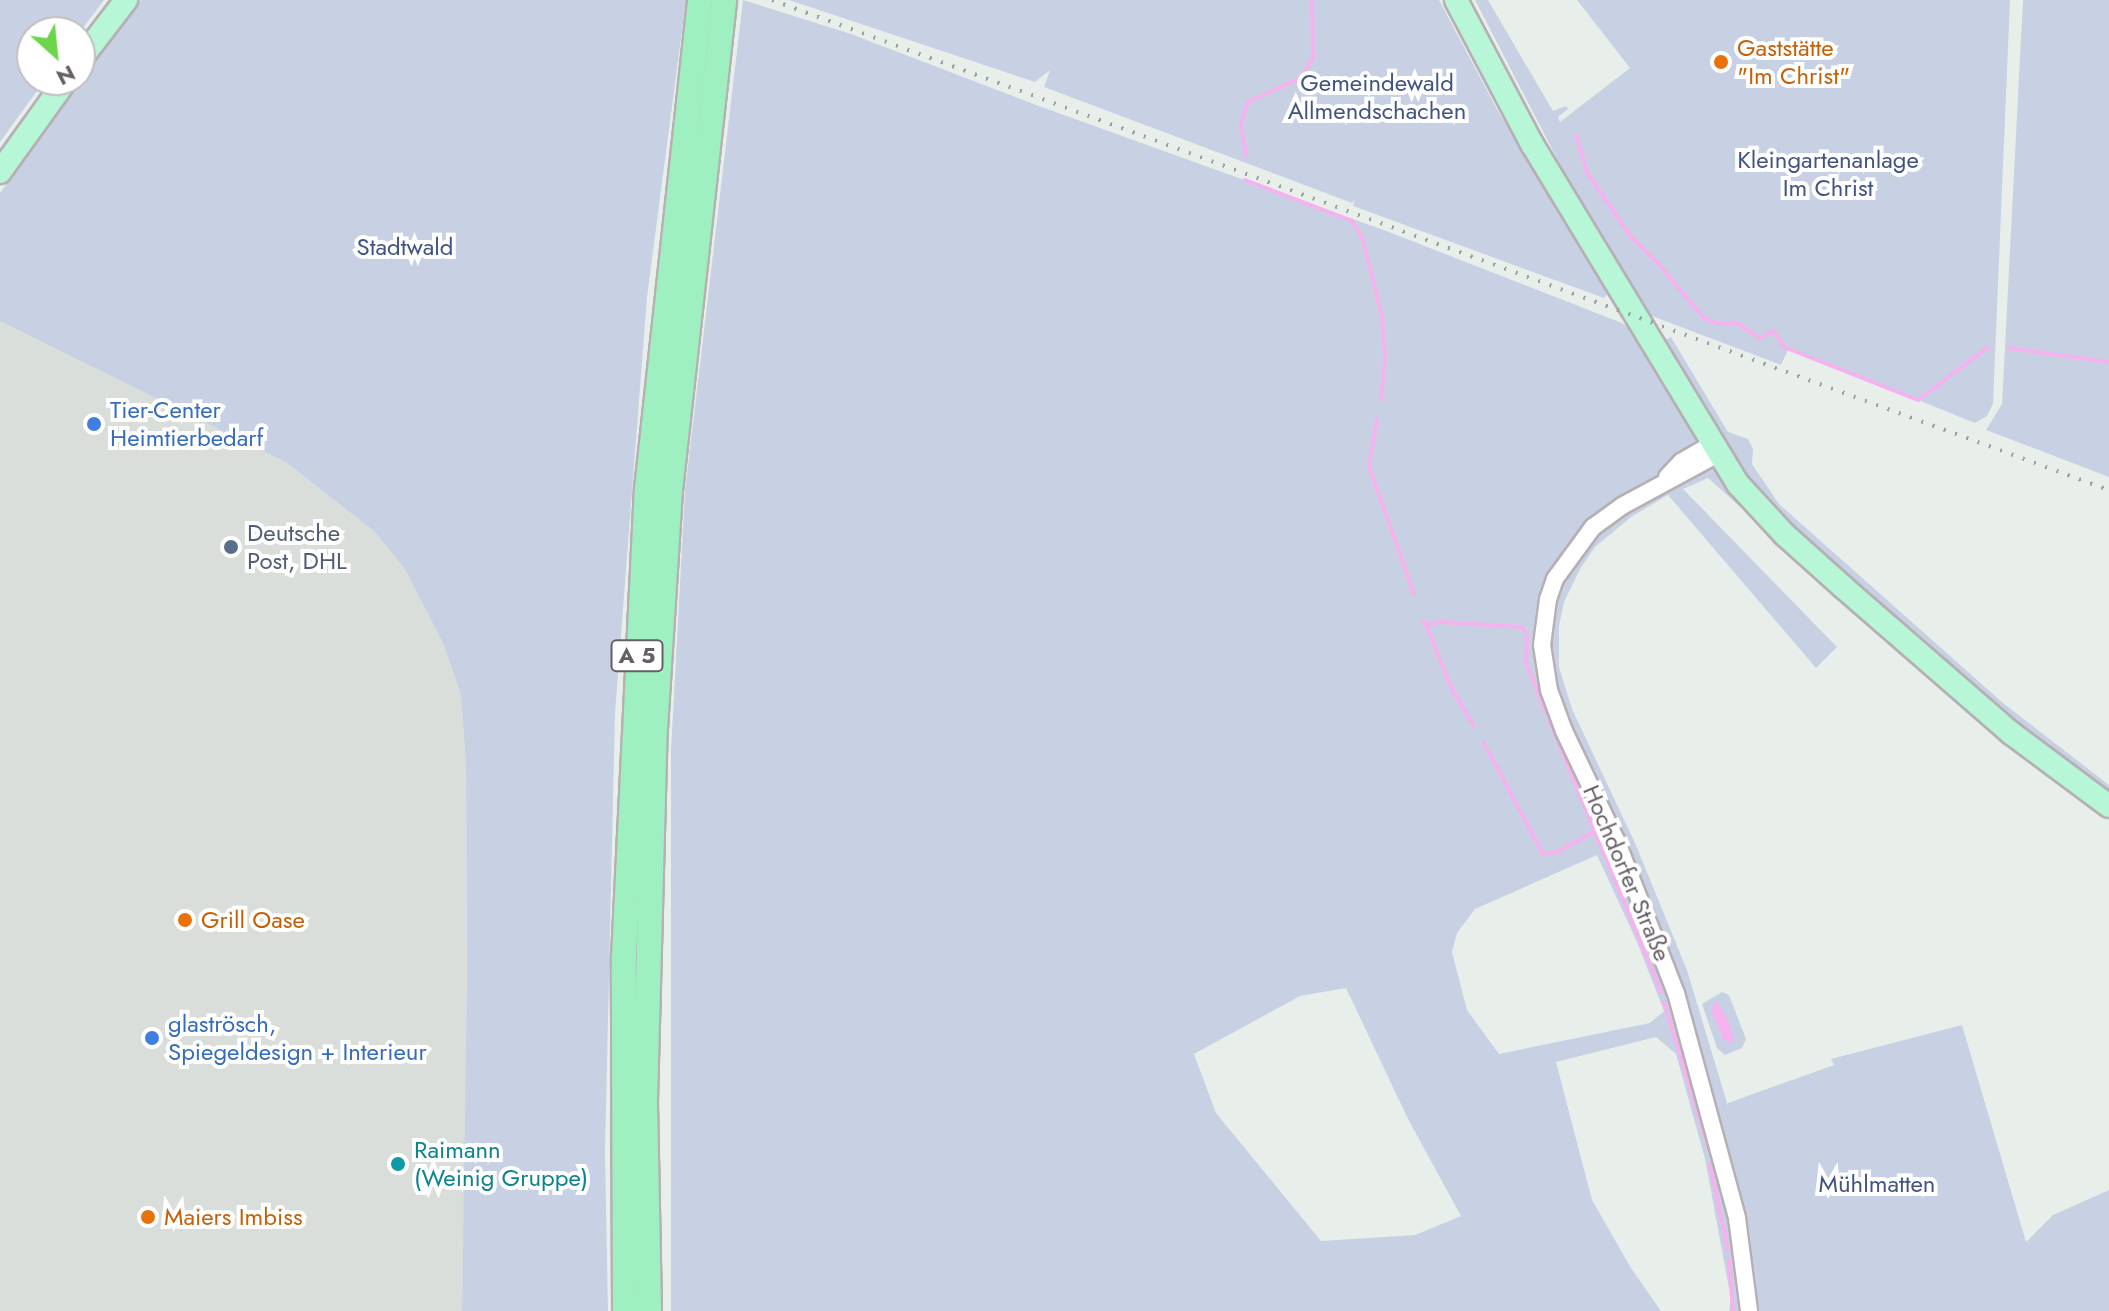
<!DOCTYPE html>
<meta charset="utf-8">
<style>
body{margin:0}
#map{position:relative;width:2109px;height:1311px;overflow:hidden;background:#e8efeb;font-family:Jost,sans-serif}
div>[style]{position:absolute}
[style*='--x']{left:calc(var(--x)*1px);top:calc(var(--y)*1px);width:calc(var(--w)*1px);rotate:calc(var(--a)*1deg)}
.industrial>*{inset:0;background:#dadedb}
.green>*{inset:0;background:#c8d1e3}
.water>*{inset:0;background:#f5b2ee}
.stream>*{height:4px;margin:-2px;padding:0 2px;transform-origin:2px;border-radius:2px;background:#f5b2ee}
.roads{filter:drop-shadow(2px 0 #b6b0b4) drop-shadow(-2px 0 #b6b0b4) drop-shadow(0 2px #b6b0b4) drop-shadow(0 -2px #b6b0b4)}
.minor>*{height:16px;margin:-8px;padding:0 8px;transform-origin:8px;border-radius:8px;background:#fff}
.major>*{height:22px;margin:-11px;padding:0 11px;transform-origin:11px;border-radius:11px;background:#b7f6d6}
.highway>*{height:24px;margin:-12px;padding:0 12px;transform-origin:12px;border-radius:12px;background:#9ef0c0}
.rail>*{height:4px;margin-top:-2px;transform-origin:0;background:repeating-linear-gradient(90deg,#a19ea0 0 2px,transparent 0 12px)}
.dots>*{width:22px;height:22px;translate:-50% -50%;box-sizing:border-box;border:4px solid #fff;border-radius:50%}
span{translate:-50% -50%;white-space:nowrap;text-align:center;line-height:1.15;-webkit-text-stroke:8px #fff;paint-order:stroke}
.shield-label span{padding:2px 6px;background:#fff;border:2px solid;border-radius:6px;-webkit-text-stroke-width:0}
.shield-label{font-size:22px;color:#665f65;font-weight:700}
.food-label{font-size:24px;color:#c56008}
.left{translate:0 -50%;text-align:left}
.park-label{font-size:24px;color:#415483}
.shop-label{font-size:24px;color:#366cbe}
.service-label{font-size:24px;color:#4e5e75}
.street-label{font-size:24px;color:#665f65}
.culture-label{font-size:24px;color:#0d838f}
.north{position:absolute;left:16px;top:16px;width:80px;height:80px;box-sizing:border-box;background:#fff;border:2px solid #c2bfc1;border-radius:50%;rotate:153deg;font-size:22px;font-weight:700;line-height:32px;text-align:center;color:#665f65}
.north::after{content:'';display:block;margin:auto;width:28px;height:36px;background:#6dd549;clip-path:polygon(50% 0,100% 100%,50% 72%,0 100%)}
</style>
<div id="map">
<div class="industrial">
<i style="clip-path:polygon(0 321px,287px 463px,375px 532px,404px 568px,443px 643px,461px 695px,466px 766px,467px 1066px,462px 1311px,0 1311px)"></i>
</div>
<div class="green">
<i style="clip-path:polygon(0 0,104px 0,80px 32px,32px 32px,32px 80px,45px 80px,0 142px)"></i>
<i style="clip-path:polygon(141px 0,686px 0,647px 297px,615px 713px,605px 1153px,608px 1311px,462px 1311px,467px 981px,466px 766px,461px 695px,443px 643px,404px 568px,375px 532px,287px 463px,0 321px,0 193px)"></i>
<i style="clip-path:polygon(evenodd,743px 0,851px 34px,1039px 106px,1389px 232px,1622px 323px,1635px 332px,1646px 350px,1671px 337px,1728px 432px,1748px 439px,1753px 449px,1752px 464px,1779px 504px,2003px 703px,2109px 785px,2109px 817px,1950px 695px,1708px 478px,1683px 489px,1837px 647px,1816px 668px,1668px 495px,1631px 517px,1595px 547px,1580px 569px,1564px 602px,1559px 626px,1559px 667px,1572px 709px,1635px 843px,1687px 970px,1728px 1106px,1728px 1103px,1834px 1065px,1831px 1059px,1962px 1025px,2026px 1242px,2053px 1215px,2109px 1190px,2109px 1311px,1729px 1311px,1731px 1299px,1705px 1159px,1676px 1054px,1656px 1037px,1556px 1062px,1592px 1200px,1631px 1268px,1661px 1311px,671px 1311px,671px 750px,685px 491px,743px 0,1597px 855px,1637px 942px,1664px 1011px,1650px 1023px,1499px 1054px,1467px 1010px,1452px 952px,1457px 933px,1475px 909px,1597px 855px,743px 0,1346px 988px,1408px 1119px,1461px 1216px,1415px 1235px,1321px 1241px,1216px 1113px,1194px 1054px,1300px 996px,1346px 988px)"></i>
<i style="clip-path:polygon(789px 0,1439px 0,1498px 111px,1610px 291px,1604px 298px,1353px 206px,1355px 199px,1352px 203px,1044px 87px,1050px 70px,1035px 82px)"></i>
<i style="clip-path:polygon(1475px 0,1488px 0,1553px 111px,1566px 106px,1568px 109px,1558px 117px,1560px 122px,1630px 68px,1577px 0,2010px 0,1993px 404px,1987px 416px,1975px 423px,1789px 348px,1781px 365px,1644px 313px,1583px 209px)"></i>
<i style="clip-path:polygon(2023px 0,2109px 0,2109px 477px,1986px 430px,2002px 404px)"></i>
<i style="clip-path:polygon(1722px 992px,1729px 995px,1746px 1039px,1742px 1048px,1725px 1055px,1717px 1048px,1702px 1004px)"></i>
</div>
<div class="water">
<i style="clip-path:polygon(1718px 1003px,1729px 1023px,1734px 1040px,1731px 1043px,1723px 1039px,1712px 1012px,1713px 1004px)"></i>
</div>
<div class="stream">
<i style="--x:1576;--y:135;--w:37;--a:74"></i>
<i style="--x:1586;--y:171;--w:80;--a:55.7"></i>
<i style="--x:1631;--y:237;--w:37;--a:44"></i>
<i style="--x:1658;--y:263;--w:72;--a:50.1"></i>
<i style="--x:1704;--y:318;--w:17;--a:21"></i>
<i style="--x:1720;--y:324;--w:17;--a:-3"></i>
<i style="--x:1737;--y:323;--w:27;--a:33"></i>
<i style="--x:1760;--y:338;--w:16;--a:-27"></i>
<i style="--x:1774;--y:331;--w:19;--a:58"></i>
<i style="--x:1784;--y:347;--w:144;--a:21.6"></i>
<i style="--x:1918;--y:400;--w:88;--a:-37.1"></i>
<i style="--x:1246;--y:156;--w:33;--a:-99"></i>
<i style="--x:1241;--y:123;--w:22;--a:-72"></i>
<i style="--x:1248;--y:102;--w:60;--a:-24.8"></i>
<i style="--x:1302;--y:77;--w:23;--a:-61"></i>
<i style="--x:1313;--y:57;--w:57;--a:-91"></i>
<i style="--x:1245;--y:180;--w:115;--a:21"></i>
<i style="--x:1352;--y:221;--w:19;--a:58"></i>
<i style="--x:1362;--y:237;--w:81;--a:75.8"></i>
<i style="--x:1382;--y:316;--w:41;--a:85.8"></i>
<i style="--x:1385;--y:357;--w:43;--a:95.3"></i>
<i style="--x:2009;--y:348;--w:101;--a:8"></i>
<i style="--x:1377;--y:419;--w:48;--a:99.7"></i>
<i style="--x:1369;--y:466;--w:136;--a:70.6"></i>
<i style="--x:1423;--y:621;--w:5;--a:53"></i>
<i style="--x:1426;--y:625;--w:14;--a:-12"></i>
<i style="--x:1440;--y:622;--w:82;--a:3.5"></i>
<i style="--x:1522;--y:627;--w:9;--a:58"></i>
<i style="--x:1527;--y:635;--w:27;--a:92"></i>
<i style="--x:1526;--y:662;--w:55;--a:68.6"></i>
<i style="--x:1426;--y:625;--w:69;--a:67.9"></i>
<i style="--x:1452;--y:689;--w:43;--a:59.3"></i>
<i style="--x:1549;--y:720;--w:294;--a:67.6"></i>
<i style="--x:1484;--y:743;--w:126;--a:62"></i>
<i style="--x:1543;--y:854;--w:14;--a:-8"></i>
<i style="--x:1557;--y:852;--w:43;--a:-28.9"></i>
<i style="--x:1664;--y:1002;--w:154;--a:73"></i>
<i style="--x:1710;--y:1164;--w:88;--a:78.2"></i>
<i style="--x:1729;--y:1259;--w:52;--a:85.6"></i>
</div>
<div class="roads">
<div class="minor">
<i style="--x:1718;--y:454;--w:109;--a:151.6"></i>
<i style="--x:1622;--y:506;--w:36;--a:144"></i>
<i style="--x:1593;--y:527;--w:64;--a:126.2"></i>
<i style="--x:1555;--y:579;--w:21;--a:109"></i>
<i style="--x:1548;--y:599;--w:46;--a:97.4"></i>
<i style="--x:1542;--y:645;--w:46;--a:81.2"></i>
<i style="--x:1549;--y:690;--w:44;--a:69.9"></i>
<i style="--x:1564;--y:731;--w:123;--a:64.5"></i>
<i style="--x:1617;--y:842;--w:162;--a:68.7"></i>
<i style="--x:1676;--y:993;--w:233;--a:74.8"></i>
<i style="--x:1737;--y:1218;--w:94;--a:82.6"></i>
<i style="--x:1667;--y:477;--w:21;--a:-47"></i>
<i style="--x:1681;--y:462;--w:36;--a:-30"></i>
</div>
<div class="major">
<i style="--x:1456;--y:0;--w:163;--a:62.2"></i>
<i style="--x:1532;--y:144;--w:398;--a:58.8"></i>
<i style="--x:1738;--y:484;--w:68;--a:47.4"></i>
<i style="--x:1784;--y:534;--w:79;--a:41.9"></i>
<i style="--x:1843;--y:587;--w:223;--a:41"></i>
<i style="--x:2011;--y:733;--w:122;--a:36.7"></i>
<i style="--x:80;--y:60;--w:76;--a:-52.5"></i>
<i style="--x:0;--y:172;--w:113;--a:-54.3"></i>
</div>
<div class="highway">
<i style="--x:625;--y:1311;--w:354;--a:-90.2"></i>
<i style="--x:624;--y:957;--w:469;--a:-87.2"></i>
<i style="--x:647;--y:489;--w:492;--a:-83.8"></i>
<i style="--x:649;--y:1311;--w:210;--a:-91.1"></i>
<i style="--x:645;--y:1101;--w:372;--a:-88.5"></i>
<i style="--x:655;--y:729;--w:238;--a:-86.4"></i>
<i style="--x:670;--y:491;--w:494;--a:-83.7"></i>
</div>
</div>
<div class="rail">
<i style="--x:772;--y:0;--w:1424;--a:20.13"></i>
</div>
<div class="dots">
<i style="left:1721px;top:62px;background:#e8710a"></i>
<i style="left:94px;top:424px;background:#3f7fe0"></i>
<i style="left:231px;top:547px;background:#5c6f8a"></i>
<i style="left:185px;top:920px;background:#e8710a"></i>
<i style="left:152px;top:1038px;background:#3f7fe0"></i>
<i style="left:398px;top:1164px;background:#0f9aa8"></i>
<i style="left:148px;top:1217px;background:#e8710a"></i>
</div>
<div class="shield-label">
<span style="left:637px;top:656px">A 5</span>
</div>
<div class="food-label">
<span class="left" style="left:1737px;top:62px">Gaststätte<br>"Im Christ"</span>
<span class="left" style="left:201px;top:920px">Grill Oase</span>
<span class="left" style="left:164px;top:1217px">Maiers Imbiss</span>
</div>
<div class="park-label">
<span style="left:1377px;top:97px">Gemeindewald<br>Allmendschachen</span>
<span style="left:1828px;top:174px">Kleingartenanlage<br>Im Christ</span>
<span style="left:405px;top:247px">Stadtwald</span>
<span style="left:1877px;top:1184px">Mühlmatten</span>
</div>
<div class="shop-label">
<span class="left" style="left:110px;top:424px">Tier-Center<br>Heimtierbedarf</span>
<span class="left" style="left:168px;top:1038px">glaströsch,<br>Spiegeldesign + Interieur</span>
</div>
<div class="service-label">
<span class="left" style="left:247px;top:547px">Deutsche<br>Post, DHL</span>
</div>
<div class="street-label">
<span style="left:1627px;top:873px;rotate:67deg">Hochdorfer Straße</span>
</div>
<div class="culture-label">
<span class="left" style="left:414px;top:1164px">Raimann<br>(Weinig Gruppe)</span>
</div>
<div class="north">N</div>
</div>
